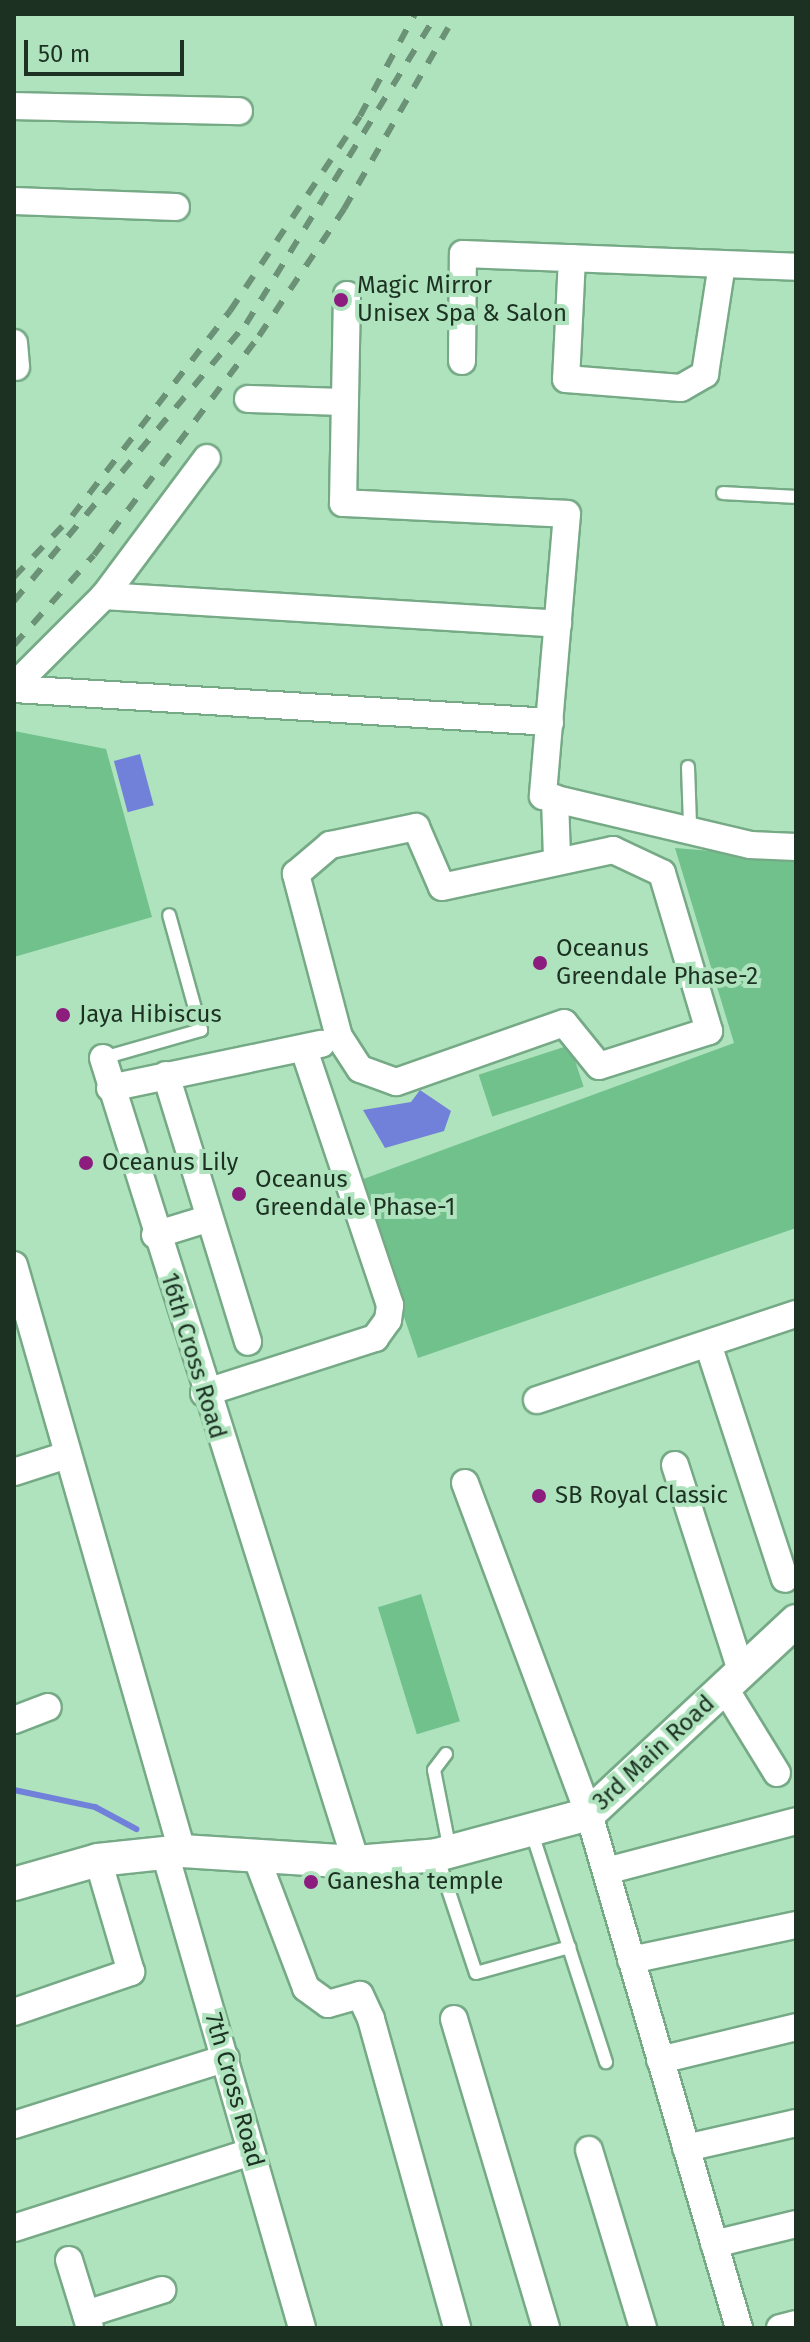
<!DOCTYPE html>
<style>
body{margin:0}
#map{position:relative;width:810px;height:2342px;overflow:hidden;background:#aee3bd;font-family:"Fira Sans",sans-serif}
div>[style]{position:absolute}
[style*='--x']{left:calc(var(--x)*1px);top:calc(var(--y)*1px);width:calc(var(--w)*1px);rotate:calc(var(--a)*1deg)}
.green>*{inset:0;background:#71c18c;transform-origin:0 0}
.water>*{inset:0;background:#7181da;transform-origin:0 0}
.stream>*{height:6px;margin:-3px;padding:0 3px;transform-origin:3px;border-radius:3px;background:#7181da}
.roads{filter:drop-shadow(2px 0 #76aa86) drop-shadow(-2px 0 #76aa86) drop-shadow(0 2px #76aa86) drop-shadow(0 -2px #76aa86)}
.service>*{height:12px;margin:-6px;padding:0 6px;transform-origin:6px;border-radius:6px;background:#fff}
.minor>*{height:26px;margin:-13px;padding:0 13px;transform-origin:13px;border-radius:13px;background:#fff}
.tertiary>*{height:32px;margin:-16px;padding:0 16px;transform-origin:16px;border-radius:16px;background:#fff}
.rail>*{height:6px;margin-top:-3px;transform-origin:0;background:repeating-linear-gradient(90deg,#6b9176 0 14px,transparent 0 28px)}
.dots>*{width:22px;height:22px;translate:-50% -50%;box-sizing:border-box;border:4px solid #aee3bd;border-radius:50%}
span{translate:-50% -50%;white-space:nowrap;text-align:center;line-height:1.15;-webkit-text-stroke:8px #aee3bd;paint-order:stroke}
.poi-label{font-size:24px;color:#1c3122}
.left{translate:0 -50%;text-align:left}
.street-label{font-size:24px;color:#1c3122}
.frame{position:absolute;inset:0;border:16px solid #1c3122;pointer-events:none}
.scale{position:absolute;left:24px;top:40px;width:160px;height:36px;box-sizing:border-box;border:4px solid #1c3122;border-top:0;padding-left:10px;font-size:24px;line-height:28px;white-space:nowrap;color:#1c3122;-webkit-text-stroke:6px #aee3bd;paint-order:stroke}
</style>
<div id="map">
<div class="green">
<i style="clip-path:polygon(14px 731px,106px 749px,152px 917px,14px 957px)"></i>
<i style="clip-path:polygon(675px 848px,796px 858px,796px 1228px,418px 1358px,358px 1181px,734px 1043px)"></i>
<i style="left:570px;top:1045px;width:44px;height:96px;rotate:72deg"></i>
<i style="left:421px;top:1594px;width:133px;height:45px;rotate:73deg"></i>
</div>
<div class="water">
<i style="left:140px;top:754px;width:53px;height:27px;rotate:75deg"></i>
<i style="clip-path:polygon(420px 1090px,451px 1111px,444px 1131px,385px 1148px,363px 1110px,411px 1102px)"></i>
</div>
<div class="stream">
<i style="--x:14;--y:1790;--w:83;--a:11.9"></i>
<i style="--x:95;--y:1807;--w:47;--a:28.2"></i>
</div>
<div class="roads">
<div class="service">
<i style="--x:723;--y:493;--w:73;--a:3.1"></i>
<i style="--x:688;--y:767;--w:58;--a:88"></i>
<i style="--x:103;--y:1058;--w:102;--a:-15.9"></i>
<i style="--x:201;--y:1030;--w:119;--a:-105.5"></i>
<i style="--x:446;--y:1754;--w:20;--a:127"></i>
<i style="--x:434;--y:1770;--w:83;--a:78.8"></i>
<i style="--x:532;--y:1833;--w:241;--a:72.1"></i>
<i style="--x:437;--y:1856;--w:123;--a:71.6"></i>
<i style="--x:476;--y:1973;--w:97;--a:-15.6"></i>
</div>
<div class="minor">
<i style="--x:14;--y:106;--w:225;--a:1.3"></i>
<i style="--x:14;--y:201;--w:162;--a:2.1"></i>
<i style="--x:572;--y:258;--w:121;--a:92.8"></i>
<i style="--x:566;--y:379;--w:115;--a:4.5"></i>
<i style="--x:681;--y:388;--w:28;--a:-30"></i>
<i style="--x:705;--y:374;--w:111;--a:-81.2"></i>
<i style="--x:347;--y:295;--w:208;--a:91.1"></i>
<i style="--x:343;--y:503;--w:224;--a:2.8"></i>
<i style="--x:567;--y:514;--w:283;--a:94.9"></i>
<i style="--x:543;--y:796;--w:213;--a:13.3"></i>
<i style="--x:750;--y:845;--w:46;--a:2.5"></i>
<i style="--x:14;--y:343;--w:24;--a:85"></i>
<i style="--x:462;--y:361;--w:107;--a:-89.5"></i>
<i style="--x:463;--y:254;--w:333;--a:2.2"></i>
<i style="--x:248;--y:399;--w:97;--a:1.8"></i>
<i style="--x:104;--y:596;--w:172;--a:-53.3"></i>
<i style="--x:14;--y:686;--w:127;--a:-45"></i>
<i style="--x:104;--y:596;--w:455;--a:3.5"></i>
<i style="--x:14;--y:689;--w:537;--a:3.52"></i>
<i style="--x:555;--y:798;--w:61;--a:88.1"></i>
<i style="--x:416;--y:827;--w:65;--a:66.6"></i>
<i style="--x:442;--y:887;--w:175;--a:-12.2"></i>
<i style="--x:613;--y:850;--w:54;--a:25.1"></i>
<i style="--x:662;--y:873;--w:165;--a:73.4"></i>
<i style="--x:709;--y:1031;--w:115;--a:162.3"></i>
<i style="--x:599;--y:1066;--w:55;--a:-129.1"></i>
<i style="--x:564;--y:1023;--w:178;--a:160.6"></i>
<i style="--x:396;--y:1082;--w:38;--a:-160"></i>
<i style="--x:360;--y:1069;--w:38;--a:-123"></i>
<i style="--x:339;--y:1037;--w:169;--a:-104.8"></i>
<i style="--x:296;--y:874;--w:45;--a:-40.5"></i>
<i style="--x:330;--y:845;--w:88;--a:-11.8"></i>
<i style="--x:103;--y:1058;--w:843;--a:72.53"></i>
<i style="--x:166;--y:1075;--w:279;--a:72.9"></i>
<i style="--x:110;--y:1088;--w:216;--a:-11.8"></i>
<i style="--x:155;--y:1235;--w:54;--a:-17.1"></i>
<i style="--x:14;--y:1265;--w:610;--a:74"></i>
<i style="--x:708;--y:1344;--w:247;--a:71.9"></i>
<i style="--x:204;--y:1393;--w:180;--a:-17.8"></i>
<i style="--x:375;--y:1338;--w:22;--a:-54"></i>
<i style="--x:388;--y:1320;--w:15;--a:-82"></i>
<i style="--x:390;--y:1305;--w:269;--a:-108.6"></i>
<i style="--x:537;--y:1400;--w:273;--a:-18.4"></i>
<i style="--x:675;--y:1465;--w:216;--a:72.2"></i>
<i style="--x:14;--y:1472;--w:52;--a:-17.7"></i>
<i style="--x:465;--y:1483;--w:353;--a:69.5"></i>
<i style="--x:589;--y:1814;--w:535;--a:73.73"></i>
<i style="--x:724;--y:1687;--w:101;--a:58.4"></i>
<i style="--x:14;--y:1720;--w:36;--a:-21"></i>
<i style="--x:165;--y:1853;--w:494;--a:73.9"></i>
<i style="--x:257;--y:1859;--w:138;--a:69.2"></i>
<i style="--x:306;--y:1988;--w:27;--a:36"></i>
<i style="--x:328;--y:2004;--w:33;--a:-16"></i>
<i style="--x:360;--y:1995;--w:26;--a:65"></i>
<i style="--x:371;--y:2019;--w:321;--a:74.4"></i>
<i style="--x:606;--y:1871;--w:196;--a:-14.7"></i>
<i style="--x:631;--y:1960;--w:169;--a:-12"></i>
<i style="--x:14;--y:2012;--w:124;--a:-18.9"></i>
<i style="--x:131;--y:1972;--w:117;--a:-106.4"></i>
<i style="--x:454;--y:2019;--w:322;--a:73.4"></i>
<i style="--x:660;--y:2060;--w:140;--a:-13.6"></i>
<i style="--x:14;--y:2125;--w:222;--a:-17.5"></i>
<i style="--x:686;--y:2148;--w:113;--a:-12.8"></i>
<i style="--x:589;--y:2150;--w:186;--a:73.1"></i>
<i style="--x:14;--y:2228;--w:249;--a:-17.8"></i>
<i style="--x:714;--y:2244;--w:84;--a:-13.7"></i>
<i style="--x:69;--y:2260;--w:71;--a:72.8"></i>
<i style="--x:86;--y:2314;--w:80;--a:-17.5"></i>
<i style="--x:780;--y:2328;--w:16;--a:-14"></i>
</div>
<div class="tertiary">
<i style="--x:14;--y:1884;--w:87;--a:-15.9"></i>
<i style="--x:98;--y:1860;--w:84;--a:-6.1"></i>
<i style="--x:182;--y:1851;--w:174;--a:3.6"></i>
<i style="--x:356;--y:1862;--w:81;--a:-4.9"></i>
<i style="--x:437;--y:1855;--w:157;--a:-15.1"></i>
<i style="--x:589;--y:1814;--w:283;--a:-43"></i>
</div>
</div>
<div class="rail">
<i style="--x:14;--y:577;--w:84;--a:-46.4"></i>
<i style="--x:72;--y:516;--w:259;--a:-52.4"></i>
<i style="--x:230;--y:311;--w:234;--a:-56.3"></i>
<i style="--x:360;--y:116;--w:116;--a:-61.7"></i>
<i style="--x:14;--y:601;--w:361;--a:-50.1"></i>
<i style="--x:246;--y:324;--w:364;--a:-58.4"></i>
<i style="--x:14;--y:645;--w:120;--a:-48.4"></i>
<i style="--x:94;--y:555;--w:274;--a:-53"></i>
<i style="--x:259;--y:336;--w:153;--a:-56.2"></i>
<i style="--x:344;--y:209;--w:209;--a:-60.1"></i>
</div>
<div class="dots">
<i style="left:341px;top:300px;background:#8d1c7f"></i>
<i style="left:540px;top:963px;background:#8d1c7f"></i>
<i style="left:63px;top:1015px;background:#8d1c7f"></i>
<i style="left:86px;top:1163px;background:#8d1c7f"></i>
<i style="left:239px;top:1194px;background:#8d1c7f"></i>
<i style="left:539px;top:1496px;background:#8d1c7f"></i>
<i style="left:311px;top:1882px;background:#8d1c7f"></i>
</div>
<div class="poi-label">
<span class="left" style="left:357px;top:300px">Magic Mirror<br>Unisex Spa &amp; Salon</span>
<span class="left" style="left:556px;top:963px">Oceanus<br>Greendale Phase-2</span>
<span class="left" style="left:79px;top:1015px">Jaya Hibiscus</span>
<span class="left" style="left:102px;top:1163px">Oceanus Lily</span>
<span class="left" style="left:255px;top:1194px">Oceanus<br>Greendale Phase-1</span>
<span class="left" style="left:555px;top:1496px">SB Royal Classic</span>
<span class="left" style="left:327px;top:1882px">Ganesha temple</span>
</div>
<div class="street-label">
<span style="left:193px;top:1356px;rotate:73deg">16th Cross Road</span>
<span style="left:654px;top:1753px;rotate:-43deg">3rd Main Road</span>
<span style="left:234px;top:2090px;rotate:74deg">7th Cross Road</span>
</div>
<div class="frame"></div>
<div class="scale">50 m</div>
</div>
